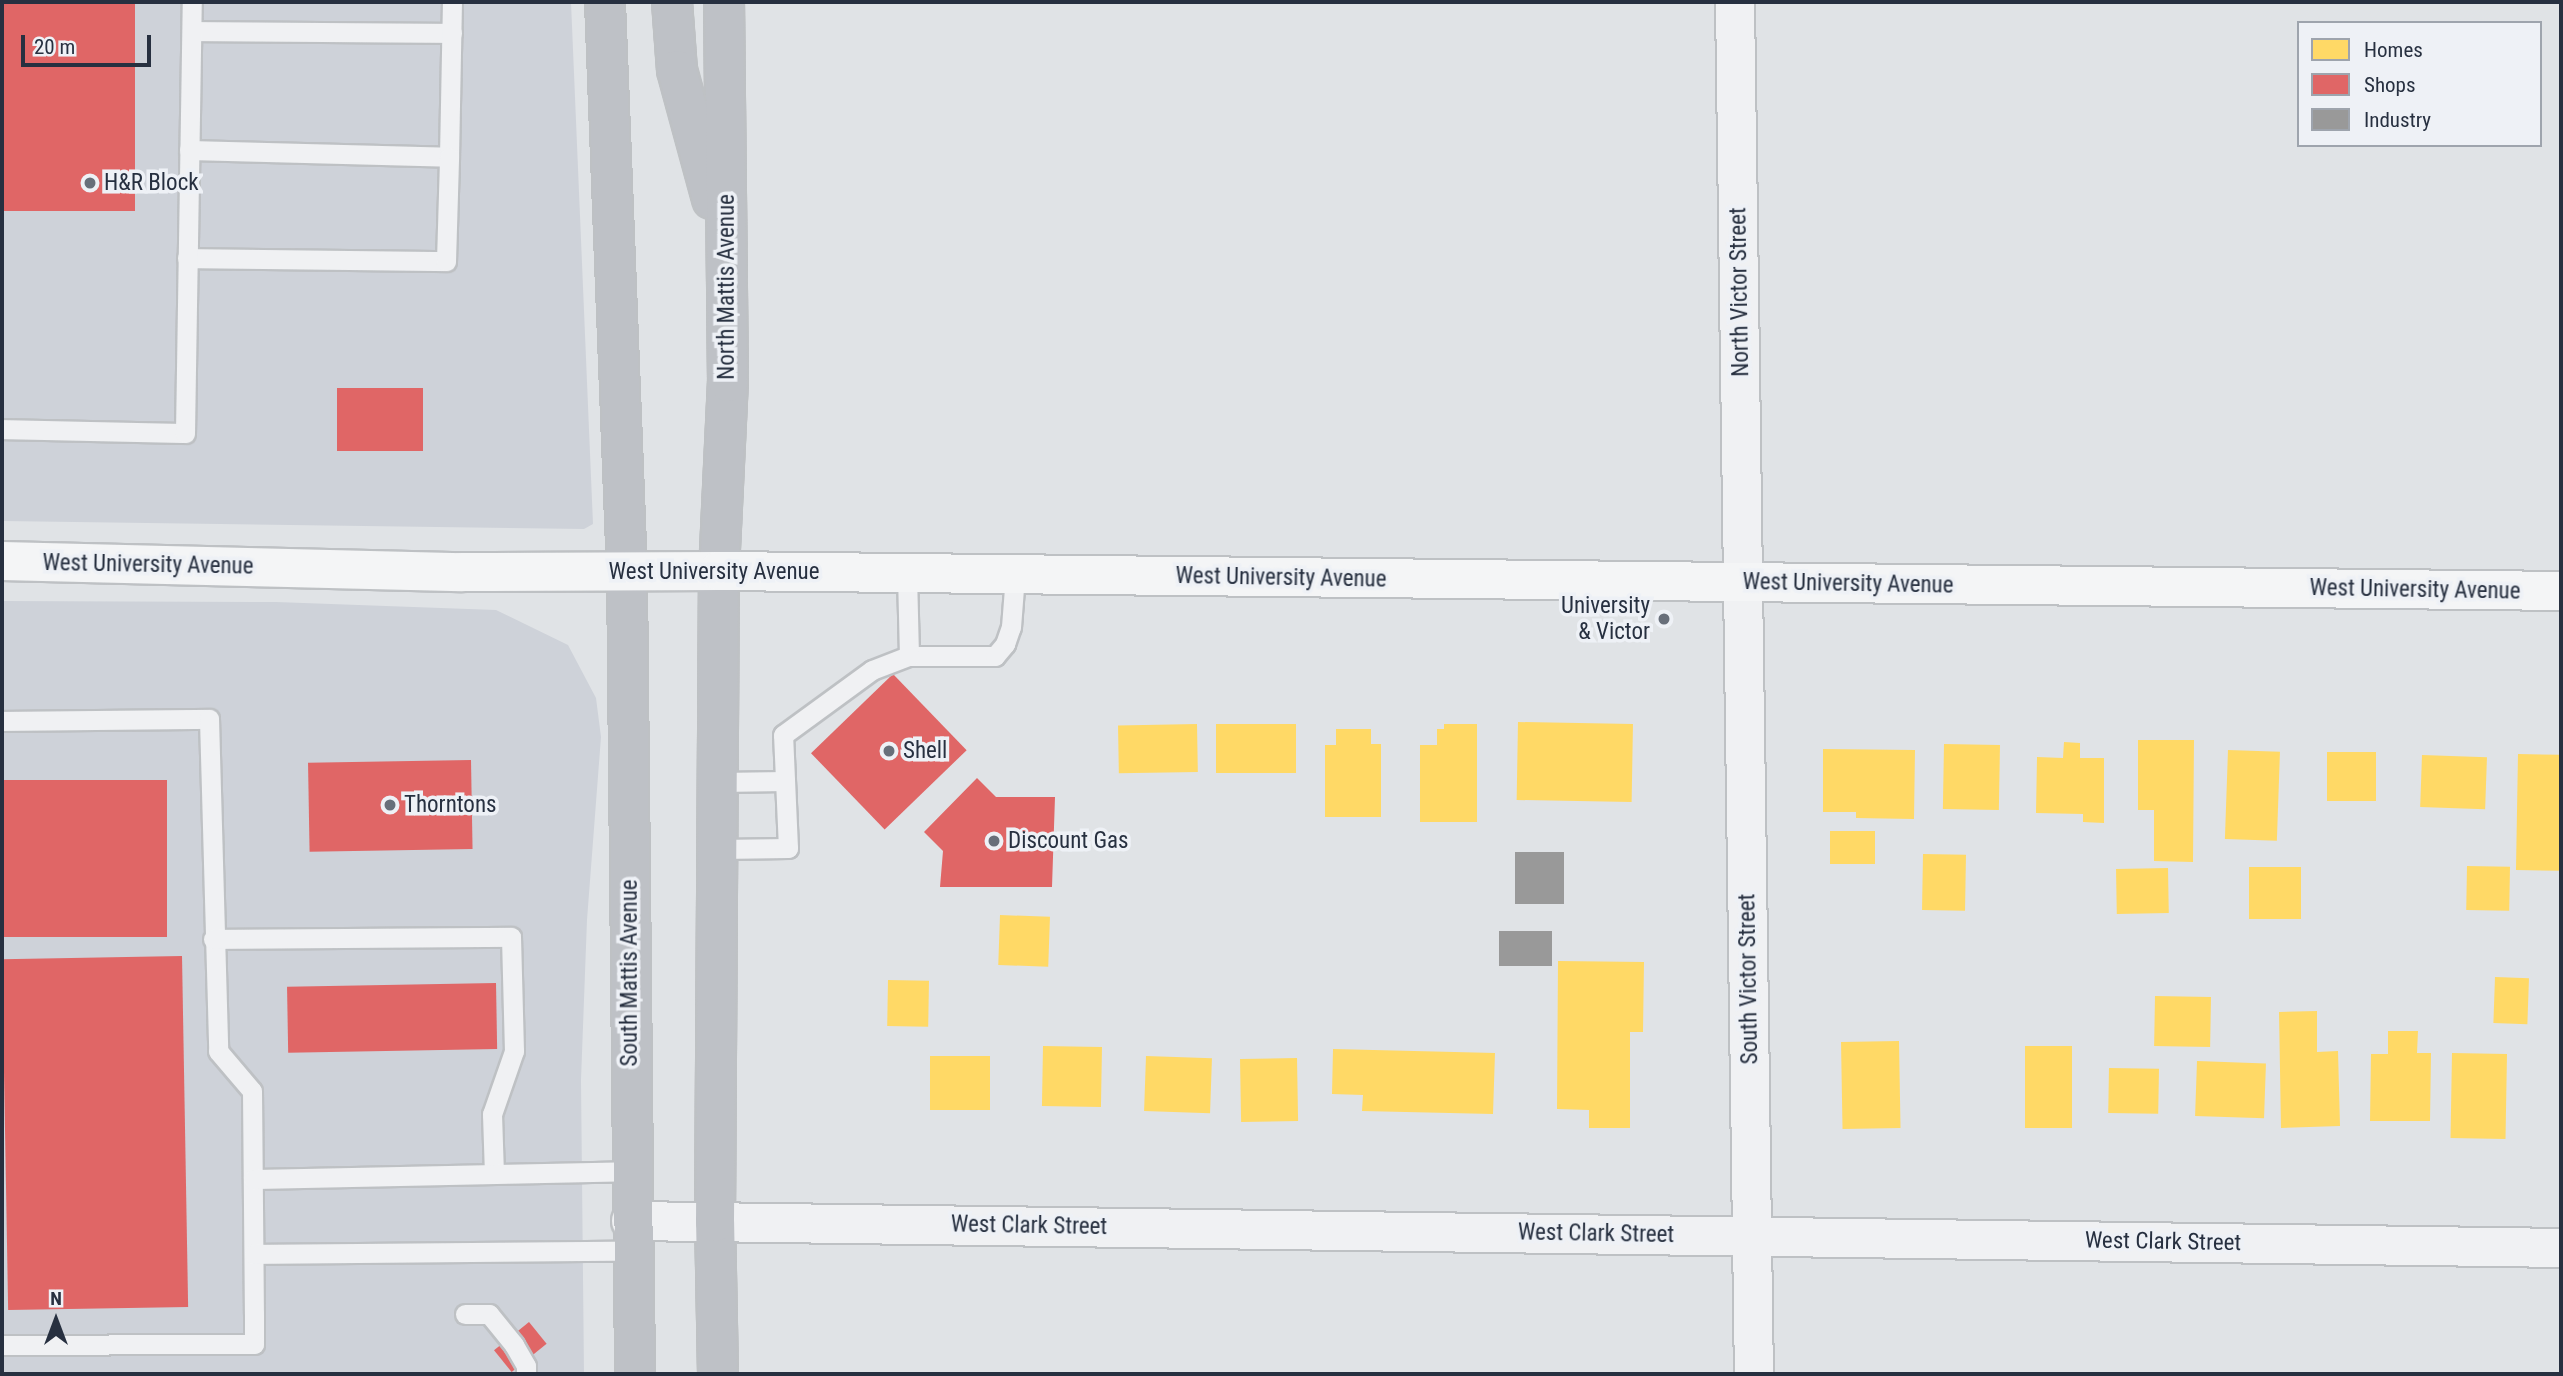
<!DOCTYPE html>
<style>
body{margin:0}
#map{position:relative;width:2563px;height:1376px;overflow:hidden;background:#e0e3e6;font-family:"Roboto Condensed",sans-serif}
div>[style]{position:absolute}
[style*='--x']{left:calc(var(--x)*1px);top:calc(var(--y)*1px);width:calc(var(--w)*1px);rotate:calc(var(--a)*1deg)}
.built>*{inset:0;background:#ced2d9}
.homes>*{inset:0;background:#ffd966;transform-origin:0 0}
.shops>*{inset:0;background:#e06666;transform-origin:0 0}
.industry>*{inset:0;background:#999;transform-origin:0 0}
.roads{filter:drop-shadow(2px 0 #bec1c4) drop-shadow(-2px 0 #bec1c4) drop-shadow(0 2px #bec1c4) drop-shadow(0 -2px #bec1c4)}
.lane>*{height:19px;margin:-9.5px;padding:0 9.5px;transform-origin:9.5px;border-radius:9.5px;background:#f0f1f3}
.street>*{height:38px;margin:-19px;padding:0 19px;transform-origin:19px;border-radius:19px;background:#f0f1f3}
.secondary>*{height:38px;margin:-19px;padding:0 19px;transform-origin:19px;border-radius:19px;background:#bec1c6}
.primary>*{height:38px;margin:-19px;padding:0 19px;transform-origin:19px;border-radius:19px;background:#f4f5f6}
.dots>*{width:19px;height:19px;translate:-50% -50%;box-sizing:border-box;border:4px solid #eef1f6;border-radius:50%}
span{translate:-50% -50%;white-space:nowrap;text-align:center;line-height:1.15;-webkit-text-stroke:7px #eef1f6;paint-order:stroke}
.poi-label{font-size:23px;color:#273040}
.left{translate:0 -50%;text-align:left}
.right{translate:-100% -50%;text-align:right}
.street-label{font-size:23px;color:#273040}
.frame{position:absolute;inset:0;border:4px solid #273040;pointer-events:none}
.legend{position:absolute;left:2297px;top:21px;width:245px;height:126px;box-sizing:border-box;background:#eef1f6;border:2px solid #9ea4ad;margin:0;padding:9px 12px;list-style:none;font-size:21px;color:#273040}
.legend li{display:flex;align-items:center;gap:14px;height:35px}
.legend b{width:35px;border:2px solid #9ea4ad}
.north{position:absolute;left:21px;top:1285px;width:70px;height:70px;-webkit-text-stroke:5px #eef1f6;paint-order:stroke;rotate:0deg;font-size:19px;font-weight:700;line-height:28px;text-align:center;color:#273040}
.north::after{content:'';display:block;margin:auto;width:24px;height:32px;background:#273040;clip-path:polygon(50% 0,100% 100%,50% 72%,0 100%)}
.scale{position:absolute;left:21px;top:35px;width:130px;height:32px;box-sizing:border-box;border:4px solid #273040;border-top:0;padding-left:9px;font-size:21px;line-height:24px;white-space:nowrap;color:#273040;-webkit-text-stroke:5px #eef1f6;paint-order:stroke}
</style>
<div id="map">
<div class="built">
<i style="clip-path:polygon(2px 2px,571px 2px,593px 524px,584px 529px,2px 521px)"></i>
<i style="clip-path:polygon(2px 601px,276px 602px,496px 610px,568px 645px,596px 698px,601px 737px,587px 920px,581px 1080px,584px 1374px,2px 1374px)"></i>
</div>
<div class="homes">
<i style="left:1518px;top:722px;width:115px;height:78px;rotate:1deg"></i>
<i style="left:1197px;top:724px;width:48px;height:79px;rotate:89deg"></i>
<i style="left:1216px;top:724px;width:80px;height:49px"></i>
<i style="clip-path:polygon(1444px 724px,1477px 724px,1477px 822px,1420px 822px,1420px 745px,1437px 745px,1437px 729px,1444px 729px)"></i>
<i style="clip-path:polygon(1336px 729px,1371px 729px,1371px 744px,1381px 744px,1381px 817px,1325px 817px,1325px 745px,1336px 745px)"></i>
<i style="clip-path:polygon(2138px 740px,2194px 740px,2193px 862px,2154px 861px,2154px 810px,2138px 810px)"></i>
<i style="clip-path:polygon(2064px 742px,2080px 743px,2080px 758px,2104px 758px,2104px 823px,2083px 822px,2083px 814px,2036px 813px,2037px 757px,2063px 758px)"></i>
<i style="left:1944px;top:744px;width:56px;height:65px;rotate:1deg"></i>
<i style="clip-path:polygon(1823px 749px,1915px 750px,1914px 819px,1856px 818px,1856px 812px,1823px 812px)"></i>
<i style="left:2228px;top:750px;width:52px;height:89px;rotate:2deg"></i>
<i style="left:2327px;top:752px;width:49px;height:49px"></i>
<i style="left:2518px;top:754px;width:43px;height:116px;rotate:1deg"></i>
<i style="left:2422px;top:755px;width:65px;height:52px;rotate:2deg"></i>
<i style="left:1875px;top:831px;width:33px;height:45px;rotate:90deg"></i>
<i style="left:1923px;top:854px;width:43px;height:56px;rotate:1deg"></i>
<i style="left:2467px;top:866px;width:43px;height:44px;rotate:1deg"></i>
<i style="left:2249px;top:867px;width:52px;height:52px"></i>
<i style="left:2168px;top:868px;width:45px;height:52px;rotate:89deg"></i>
<i style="left:1000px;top:915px;width:50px;height:50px;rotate:2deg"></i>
<i style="clip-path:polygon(1558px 961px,1644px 962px,1643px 1032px,1630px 1032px,1630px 1128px,1589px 1128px,1589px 1110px,1557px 1109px)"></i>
<i style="left:2495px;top:977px;width:34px;height:46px;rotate:2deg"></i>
<i style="left:888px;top:980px;width:41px;height:46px;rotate:1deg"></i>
<i style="left:2155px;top:996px;width:56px;height:50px;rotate:1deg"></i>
<i style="clip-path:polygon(2317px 1011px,2317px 1052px,2338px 1051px,2340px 1126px,2281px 1128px,2279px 1012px)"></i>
<i style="clip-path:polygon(2388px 1031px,2418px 1031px,2417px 1053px,2431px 1053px,2430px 1121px,2370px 1121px,2371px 1054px,2388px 1054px)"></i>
<i style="left:1899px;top:1041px;width:87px;height:58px;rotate:89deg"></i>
<i style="left:1043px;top:1046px;width:59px;height:60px;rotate:1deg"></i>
<i style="left:2025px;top:1046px;width:47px;height:82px"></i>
<i style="clip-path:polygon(1333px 1049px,1495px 1053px,1493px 1114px,1362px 1111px,1363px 1095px,1332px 1094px)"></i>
<i style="left:2452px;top:1053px;width:55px;height:85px;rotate:1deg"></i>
<i style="left:990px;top:1056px;width:54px;height:60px;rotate:90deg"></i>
<i style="left:1146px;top:1056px;width:66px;height:55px;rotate:2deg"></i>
<i style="left:1297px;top:1058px;width:63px;height:57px;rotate:89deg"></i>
<i style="left:2197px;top:1061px;width:69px;height:55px;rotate:2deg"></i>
<i style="left:2109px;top:1068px;width:50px;height:45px;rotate:1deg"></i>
</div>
<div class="shops">
<i style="left:2px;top:2px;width:133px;height:209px"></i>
<i style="left:337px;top:388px;width:86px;height:63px"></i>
<i style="left:893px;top:674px;width:106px;height:114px;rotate:46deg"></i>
<i style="left:471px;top:760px;width:89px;height:163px;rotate:89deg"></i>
<i style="clip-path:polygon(977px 778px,996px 797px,1055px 797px,1052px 887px,940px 887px,943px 851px,924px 832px)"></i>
<i style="left:2px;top:780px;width:165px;height:157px"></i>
<i style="left:182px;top:956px;width:351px;height:180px;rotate:89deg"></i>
<i style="left:496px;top:983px;width:66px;height:209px;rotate:89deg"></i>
<i style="left:529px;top:1322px;width:28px;height:45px;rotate:51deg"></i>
</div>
<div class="industry">
<i style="left:1515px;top:852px;width:49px;height:52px"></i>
<i style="left:1499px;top:931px;width:53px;height:35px"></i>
</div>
<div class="roads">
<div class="lane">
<i style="--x:192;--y:31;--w:260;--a:0.4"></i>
<i style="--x:189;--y:150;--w:260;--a:1.5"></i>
<i style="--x:449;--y:157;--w:155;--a:-88.9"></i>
<i style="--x:187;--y:258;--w:259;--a:0.7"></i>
<i style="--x:446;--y:261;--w:104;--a:-88.3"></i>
<i style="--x:2;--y:429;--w:183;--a:1.3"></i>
<i style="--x:185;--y:433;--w:431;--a:-89.1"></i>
<i style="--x:909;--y:656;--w:86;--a:0"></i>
<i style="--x:995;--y:656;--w:16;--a:-50"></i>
<i style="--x:1005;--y:644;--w:18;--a:-71"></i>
<i style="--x:1011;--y:627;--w:52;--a:-85.6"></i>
<i style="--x:2;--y:721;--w:207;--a:-0.6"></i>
<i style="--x:209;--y:719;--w:332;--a:88.4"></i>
<i style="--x:218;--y:1051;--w:52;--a:49.6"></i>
<i style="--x:252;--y:1091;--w:223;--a:89.5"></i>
<i style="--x:254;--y:1314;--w:30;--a:90"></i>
<i style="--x:254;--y:1344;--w:252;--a:179.8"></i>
<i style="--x:720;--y:782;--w:65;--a:-0.9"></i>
<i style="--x:720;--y:849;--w:68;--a:-0.8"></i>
<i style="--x:788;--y:848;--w:113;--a:-92.5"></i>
<i style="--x:783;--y:735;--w:110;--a:-36.1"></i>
<i style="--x:872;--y:670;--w:40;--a:-21"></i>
<i style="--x:909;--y:656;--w:82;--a:-91.4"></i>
<i style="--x:213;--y:939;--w:298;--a:-0.4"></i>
<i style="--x:511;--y:937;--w:114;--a:88.5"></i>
<i style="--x:514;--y:1051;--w:67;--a:109.2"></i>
<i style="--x:492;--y:1114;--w:60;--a:88.1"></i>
<i style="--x:253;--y:1179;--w:378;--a:-1.2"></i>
<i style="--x:254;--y:1254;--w:378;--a:-0.5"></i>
<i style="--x:465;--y:1314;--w:24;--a:0"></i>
<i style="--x:489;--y:1314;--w:40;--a:51"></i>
<i style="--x:514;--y:1345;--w:24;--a:60"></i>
<i style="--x:526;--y:1366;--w:8;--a:90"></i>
</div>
<div class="street">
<i style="--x:1735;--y:2;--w:1372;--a:89.21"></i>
<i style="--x:631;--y:1221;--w:1930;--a:0.8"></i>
</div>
<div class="secondary">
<i style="--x:605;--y:2;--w:569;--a:87.79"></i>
<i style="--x:627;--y:571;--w:803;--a:89.43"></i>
<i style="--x:672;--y:2;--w:68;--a:85.8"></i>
<i style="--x:677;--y:70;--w:134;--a:74.8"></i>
<i style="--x:718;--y:1374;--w:152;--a:-91.1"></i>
<i style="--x:715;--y:1222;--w:651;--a:-89.65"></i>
<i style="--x:719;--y:571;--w:189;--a:-87.3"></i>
<i style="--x:728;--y:382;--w:380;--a:-90.6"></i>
</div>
<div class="primary">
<i style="--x:2;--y:561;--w:460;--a:1.4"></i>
<i style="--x:462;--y:572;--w:257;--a:-0.2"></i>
<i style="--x:719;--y:571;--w:1842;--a:0.62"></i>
</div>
</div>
<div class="dots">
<i style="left:90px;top:183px;background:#686f7a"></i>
<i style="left:1664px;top:619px;background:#686f7a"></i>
<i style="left:889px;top:751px;background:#686f7a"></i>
<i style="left:390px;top:805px;background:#686f7a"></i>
<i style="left:994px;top:841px;background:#686f7a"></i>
</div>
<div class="poi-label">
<span class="left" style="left:104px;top:183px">H&amp;R Block</span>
<span class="right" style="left:1650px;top:619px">University<br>&amp; Victor</span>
<span class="left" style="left:903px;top:751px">Shell</span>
<span class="left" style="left:404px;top:805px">Thorntons</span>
<span class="left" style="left:1008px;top:841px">Discount Gas</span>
</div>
<div class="street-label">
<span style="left:727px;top:287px;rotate:-90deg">North Mattis Avenue</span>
<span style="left:1740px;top:292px;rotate:-91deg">North Victor Street</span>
<span style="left:148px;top:565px;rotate:1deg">West University Avenue</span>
<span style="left:714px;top:572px">West University Avenue</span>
<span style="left:1281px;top:578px;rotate:1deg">West University Avenue</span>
<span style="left:1848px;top:584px;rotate:1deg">West University Avenue</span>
<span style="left:2415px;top:590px;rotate:1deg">West University Avenue</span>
<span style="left:630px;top:973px;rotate:-90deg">South Mattis Avenue</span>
<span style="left:1749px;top:979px;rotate:-91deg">South Victor Street</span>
<span style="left:1029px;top:1226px;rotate:1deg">West Clark Street</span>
<span style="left:1596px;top:1234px;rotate:1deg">West Clark Street</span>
<span style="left:2163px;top:1242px;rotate:1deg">West Clark Street</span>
</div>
<div class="frame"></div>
<ul class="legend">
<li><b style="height:19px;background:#ffd966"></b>Homes</li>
<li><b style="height:19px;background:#e06666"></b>Shops</li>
<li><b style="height:19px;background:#999"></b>Industry</li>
</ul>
<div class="north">N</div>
<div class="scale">20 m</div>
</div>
